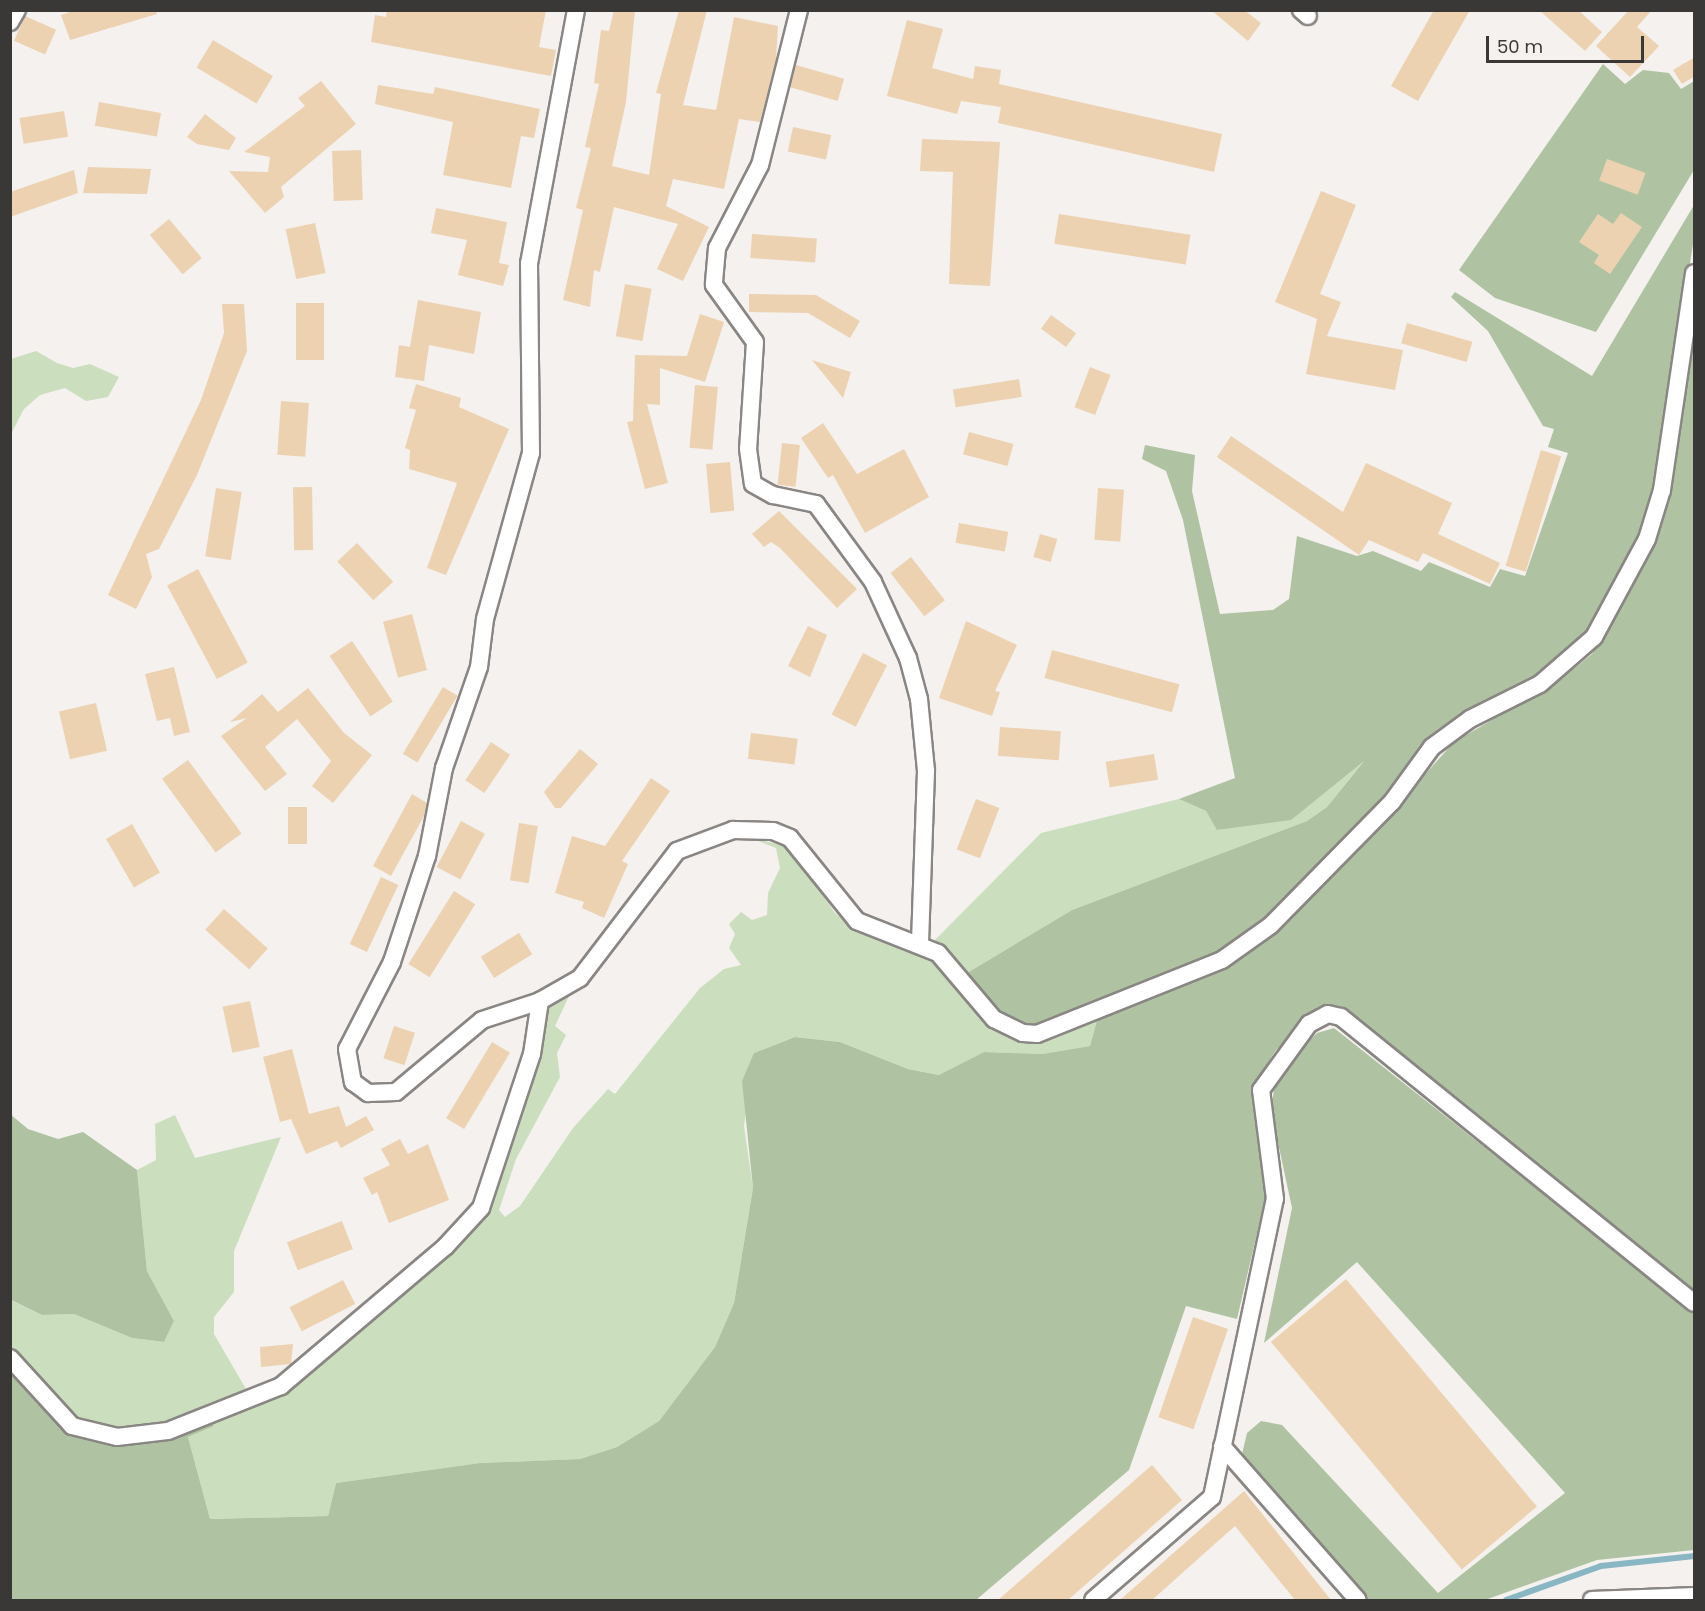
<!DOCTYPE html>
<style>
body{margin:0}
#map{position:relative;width:1705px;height:1611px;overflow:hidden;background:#f4f1ee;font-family:Poppins,sans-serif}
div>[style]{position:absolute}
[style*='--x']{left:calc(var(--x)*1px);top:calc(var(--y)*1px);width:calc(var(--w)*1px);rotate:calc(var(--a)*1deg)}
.green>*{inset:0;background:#cbdfbe}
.forest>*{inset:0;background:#afc3a2}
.stream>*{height:6px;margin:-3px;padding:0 3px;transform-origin:3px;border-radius:3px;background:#89b6c3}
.building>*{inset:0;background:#edd2b2;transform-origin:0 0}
.roads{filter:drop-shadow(2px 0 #898683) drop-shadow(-2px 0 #898683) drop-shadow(0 2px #898683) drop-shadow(0 -2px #898683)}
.street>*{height:16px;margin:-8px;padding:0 8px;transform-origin:8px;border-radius:8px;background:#fff}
span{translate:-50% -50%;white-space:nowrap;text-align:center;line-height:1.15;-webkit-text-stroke:6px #f4f1ee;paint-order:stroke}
.frame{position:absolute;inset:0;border:12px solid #393836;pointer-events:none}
.scale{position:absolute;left:1486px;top:36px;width:158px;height:27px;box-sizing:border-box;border:3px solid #393836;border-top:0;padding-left:8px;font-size:18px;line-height:21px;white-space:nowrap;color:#393836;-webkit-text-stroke:4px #f4f1ee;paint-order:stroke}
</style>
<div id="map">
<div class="green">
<i style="clip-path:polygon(36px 351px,57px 363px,73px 368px,90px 364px,119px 377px,108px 397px,86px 401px,65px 388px,40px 395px,24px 409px,11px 434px,11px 359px)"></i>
<i style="clip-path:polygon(1366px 758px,1327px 807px,1307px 821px,1072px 910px,967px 973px,935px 940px,1041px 833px,1179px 799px,1206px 811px,1218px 830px,1245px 824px)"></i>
<i style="clip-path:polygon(748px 837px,781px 845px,795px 855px,835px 913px,856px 930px,930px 953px,989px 1024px,1099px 1013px,1090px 1046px,1042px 1054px,984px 1052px,940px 1075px,908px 1069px,840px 1042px,795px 1037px,754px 1053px,744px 1126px,753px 1188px,734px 1303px,715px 1347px,659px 1421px,617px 1447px,580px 1459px,480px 1463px,336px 1483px,328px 1516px,210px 1519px,188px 1437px,213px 1426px,210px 1421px,285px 1391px,486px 1211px,497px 1188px,548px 1009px,569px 996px,555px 1026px,566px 1035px,557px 1053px,560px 1077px,516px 1159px,499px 1210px,505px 1217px,520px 1206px,573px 1128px,608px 1089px,615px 1094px,700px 988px,724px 969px,741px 965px,729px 948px,735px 934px,729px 924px,741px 912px,752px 920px,767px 915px,768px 893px,780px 868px,776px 848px)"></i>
<i style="clip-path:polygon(175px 1115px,195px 1158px,281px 1137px,234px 1251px,234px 1292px,214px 1317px,214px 1334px,246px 1389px,167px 1424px,118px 1430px,76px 1420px,11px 1349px,10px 1300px,42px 1315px,74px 1314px,132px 1338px,164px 1342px,174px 1321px,147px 1271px,137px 1170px,156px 1160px,155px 1124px)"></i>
</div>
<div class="forest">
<i style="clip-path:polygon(1603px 64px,1625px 84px,1643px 70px,1669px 73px,1681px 89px,1694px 81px,1694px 170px,1596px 332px,1495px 298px,1459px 270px)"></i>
<i style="clip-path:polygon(1694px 205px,1694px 238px,1655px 486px,1640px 534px,1583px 638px,1552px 668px,1438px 729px,1410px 759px,1400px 780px,1278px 906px,1220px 951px,1036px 1027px,1026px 1027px,994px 1010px,967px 973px,1072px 910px,1307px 821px,1327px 807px,1364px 761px,1291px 820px,1217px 830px,1206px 811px,1179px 799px,1235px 778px,1183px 520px,1166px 471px,1142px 459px,1145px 445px,1195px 455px,1192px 491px,1220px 614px,1273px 610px,1289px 599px,1297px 536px,1357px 556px,1373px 551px,1421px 571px,1429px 562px,1490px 587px,1500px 569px,1525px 576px,1568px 453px,1548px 447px,1554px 429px,1543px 426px,1488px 331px,1451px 297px,1455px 292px,1592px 376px)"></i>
<i style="clip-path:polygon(1694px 315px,1694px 1295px,1344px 1008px,1325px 1005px,1276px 1050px,1251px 1089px,1265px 1199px,1237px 1319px,1186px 1306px,1129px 1470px,976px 1600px,11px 1600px,10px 1367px,92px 1438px,210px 1421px,214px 1426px,188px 1437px,210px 1519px,328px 1516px,336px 1483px,480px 1463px,580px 1459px,617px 1447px,659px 1421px,715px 1347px,734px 1303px,753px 1188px,742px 1081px,754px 1053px,795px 1037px,840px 1042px,908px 1069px,939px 1075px,984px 1052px,1042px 1054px,1090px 1046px,1099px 1013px,1201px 975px,1403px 799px,1454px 742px,1559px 681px,1592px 654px,1642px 570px,1665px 509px)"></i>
<i style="clip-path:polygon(1334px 1028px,1694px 1313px,1694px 1550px,1597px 1560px,1485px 1600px,1366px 1600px,1242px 1454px,1247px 1433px,1261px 1421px,1282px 1425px,1438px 1593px,1565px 1493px,1357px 1262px,1264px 1343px,1292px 1208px,1271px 1110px,1274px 1090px,1295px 1055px,1317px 1033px)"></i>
<i style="clip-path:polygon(10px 1114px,28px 1129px,58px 1139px,83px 1132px,137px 1170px,147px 1271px,174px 1321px,164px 1342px,132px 1338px,74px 1314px,42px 1315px,11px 1300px)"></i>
</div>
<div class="stream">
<i style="--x:1506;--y:1600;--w:101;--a:-19.7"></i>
<i style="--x:1601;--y:1566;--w:94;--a:-6.1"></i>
</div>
<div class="building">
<i style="clip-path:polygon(76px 10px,156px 10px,157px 14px,70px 40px,61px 15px)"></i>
<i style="clip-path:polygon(387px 10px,546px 10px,539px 47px,556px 50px,551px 76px,371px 42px,375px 15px,386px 17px)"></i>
<i style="clip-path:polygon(614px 10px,635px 10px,626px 102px,612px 166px,649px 175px,661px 94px,656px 93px,679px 10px,707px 10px,683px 105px,716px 110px,734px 17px,778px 26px,776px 60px,760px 122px,739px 119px,724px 189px,673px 179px,666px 206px,709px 227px,683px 281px,657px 269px,678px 224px,614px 207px,600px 272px,594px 270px,590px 307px,563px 300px,583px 210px,576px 208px,591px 148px,585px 147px,599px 84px,594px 83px,601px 30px,609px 31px)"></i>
<i style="clip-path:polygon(1211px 10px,1244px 10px,1261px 23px,1248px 41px)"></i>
<i style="clip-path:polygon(1434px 10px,1470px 10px,1418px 101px,1391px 86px)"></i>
<i style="clip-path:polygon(1539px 10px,1578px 10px,1602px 32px,1585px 51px)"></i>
<i style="clip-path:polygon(1629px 10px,1652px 10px,1637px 27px,1659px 46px,1630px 77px,1596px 46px)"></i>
<i style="left:25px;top:16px;width:34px;height:27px;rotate:24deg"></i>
<i style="clip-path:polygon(907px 20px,943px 29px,932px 68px,973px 79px,975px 66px,1001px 70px,999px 84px,1222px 134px,1214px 172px,998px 123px,1001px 107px,961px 101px,957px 114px,887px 96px)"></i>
<i style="left:213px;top:40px;width:70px;height:32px;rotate:31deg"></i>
<i style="clip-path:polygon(1695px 57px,1695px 76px,1682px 84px,1673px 70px)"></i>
<i style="left:796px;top:65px;width:50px;height:23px;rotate:16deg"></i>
<i style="clip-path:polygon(321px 81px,356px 124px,281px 187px,284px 197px,265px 213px,229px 171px,268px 172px,270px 157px,244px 152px,305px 106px,298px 98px)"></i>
<i style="clip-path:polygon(378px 85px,433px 94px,435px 87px,540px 109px,534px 138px,521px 136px,511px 188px,443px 175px,453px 122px,375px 104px)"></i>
<i style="left:99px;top:102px;width:63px;height:24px;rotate:10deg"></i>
<i style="left:64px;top:111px;width:26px;height:45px;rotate:81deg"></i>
<i style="clip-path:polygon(205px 114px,236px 138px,229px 150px,197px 144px,187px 137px)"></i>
<i style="left:793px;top:127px;width:39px;height:25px;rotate:12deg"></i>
<i style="clip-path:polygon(922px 139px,1000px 142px,990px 286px,949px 284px,953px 172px,920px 171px)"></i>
<i style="left:361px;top:150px;width:50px;height:29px;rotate:88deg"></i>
<i style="left:1607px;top:159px;width:41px;height:23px;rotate:20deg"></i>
<i style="clip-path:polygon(88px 167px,151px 169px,147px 194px,83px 193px)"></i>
<i style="clip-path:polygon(74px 170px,78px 193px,10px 217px,10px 192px)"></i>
<i style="clip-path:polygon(1321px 191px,1356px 205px,1320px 294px,1341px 302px,1327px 336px,1403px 350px,1395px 390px,1306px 374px,1317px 319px,1275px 302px)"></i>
<i style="clip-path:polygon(436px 208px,507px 222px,499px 263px,509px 265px,503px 286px,458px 275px,467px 240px,431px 233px)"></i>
<i style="clip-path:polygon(1621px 213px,1642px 227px,1610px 274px,1594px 263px,1599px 255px,1579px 242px,1598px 214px,1613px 224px)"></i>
<i style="left:1059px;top:214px;width:133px;height:30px;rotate:9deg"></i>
<i style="left:169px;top:219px;width:51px;height:25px;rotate:50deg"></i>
<i style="left:315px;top:223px;width:51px;height:30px;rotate:78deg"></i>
<i style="left:752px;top:234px;width:65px;height:24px;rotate:4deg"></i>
<i style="left:625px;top:284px;width:27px;height:53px;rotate:10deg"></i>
<i style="clip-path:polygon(749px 294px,816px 295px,860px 321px,850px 338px,808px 313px,749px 312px)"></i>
<i style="clip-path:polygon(418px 300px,481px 312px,474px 354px,429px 345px,424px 381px,395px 377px,399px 345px,410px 347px)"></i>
<i style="left:296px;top:303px;width:28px;height:57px"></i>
<i style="clip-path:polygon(222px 304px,244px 304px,247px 351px,197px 475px,159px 549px,146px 554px,152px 577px,136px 609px,108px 595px,201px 400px,224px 333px)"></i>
<i style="clip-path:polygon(700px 314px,724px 322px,705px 382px,660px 368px,660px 405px,647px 404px,668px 483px,645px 489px,627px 422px,633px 421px,635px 355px,687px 356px)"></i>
<i style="left:1051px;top:315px;width:31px;height:17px;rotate:36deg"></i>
<i style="left:1407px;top:323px;width:68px;height:21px;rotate:16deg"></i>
<i style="clip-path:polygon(812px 360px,851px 372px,843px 398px)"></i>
<i style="left:1090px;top:367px;width:22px;height:43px;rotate:21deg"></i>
<i style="left:1019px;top:379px;width:18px;height:67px;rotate:81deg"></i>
<i style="clip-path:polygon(416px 384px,461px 398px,459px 407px,509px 429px,446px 575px,427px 568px,457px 483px,409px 469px,410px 450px,405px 448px,416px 410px,409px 408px)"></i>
<i style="left:695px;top:385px;width:23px;height:63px;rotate:5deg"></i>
<i style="left:281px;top:401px;width:28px;height:54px;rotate:4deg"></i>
<i style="clip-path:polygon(823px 423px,857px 474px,904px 449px,929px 497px,865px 533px,833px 475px,828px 478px,801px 438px)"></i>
<i style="left:969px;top:432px;width:46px;height:23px;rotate:15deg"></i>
<i style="clip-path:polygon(1231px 436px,1343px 512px,1366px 463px,1452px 503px,1438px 534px,1500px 563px,1490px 584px,1423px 553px,1418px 562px,1369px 540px,1359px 555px,1217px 457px)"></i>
<i style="left:782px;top:443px;width:18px;height:42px;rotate:6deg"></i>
<i style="left:1541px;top:450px;width:21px;height:121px;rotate:17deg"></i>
<i style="left:730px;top:462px;width:49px;height:24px;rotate:85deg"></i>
<i style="left:312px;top:487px;width:63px;height:19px;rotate:89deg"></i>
<i style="left:216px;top:488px;width:26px;height:69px;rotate:9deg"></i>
<i style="left:1098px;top:488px;width:26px;height:52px;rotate:4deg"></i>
<i style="clip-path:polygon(779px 511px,857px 589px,837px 608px,780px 548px,771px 542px,764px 547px,752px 534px)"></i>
<i style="left:959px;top:523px;width:50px;height:20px;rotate:10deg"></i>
<i style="left:1040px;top:534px;width:18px;height:24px;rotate:16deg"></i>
<i style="left:357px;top:543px;width:53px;height:27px;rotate:47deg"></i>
<i style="left:911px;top:557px;width:55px;height:26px;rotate:52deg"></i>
<i style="left:198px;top:569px;width:106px;height:35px;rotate:62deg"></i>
<i style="left:412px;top:614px;width:58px;height:30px;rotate:75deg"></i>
<i style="clip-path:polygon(966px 621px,1017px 645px,995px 691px,1000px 692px,992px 716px,939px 698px)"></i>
<i style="clip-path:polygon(808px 626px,827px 635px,810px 677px,788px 666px)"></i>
<i style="left:352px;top:641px;width:73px;height:27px;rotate:56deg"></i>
<i style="left:1052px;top:650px;width:132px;height:29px;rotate:15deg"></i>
<i style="left:863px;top:653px;width:27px;height:69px;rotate:27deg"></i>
<i style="clip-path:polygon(174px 667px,190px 732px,174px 736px,170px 718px,157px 721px,145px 674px)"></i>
<i style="left:443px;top:687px;width:17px;height:78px;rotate:31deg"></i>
<i style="clip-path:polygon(308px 688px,344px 733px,372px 755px,333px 803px,312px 786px,331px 761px,297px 719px,265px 747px,287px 774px,265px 791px,221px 736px,247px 718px,230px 722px,262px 694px,278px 712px)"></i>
<i style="left:96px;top:703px;width:49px;height:38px;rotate:77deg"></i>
<i style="left:1000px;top:727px;width:61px;height:29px;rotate:4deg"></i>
<i style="left:751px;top:733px;width:47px;height:26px;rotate:7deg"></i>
<i style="left:491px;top:742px;width:23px;height:46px;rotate:34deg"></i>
<i style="clip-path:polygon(580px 749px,598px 764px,561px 808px,555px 808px,544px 792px)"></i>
<i style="left:1154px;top:754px;width:26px;height:49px;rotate:81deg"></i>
<i style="left:188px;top:760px;width:91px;height:32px;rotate:54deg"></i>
<i style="clip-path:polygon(651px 778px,670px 791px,622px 861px,628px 864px,604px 918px,582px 908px,584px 902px,555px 893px,572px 836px,605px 846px)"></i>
<i style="clip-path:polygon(412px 794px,427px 803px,424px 816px,391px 876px,373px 866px)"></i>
<i style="left:976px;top:799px;width:25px;height:54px;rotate:21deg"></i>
<i style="left:288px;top:807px;width:19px;height:37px"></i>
<i style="left:461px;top:821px;width:27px;height:52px;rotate:28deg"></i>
<i style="left:519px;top:823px;width:19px;height:58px;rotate:9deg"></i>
<i style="left:132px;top:824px;width:56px;height:30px;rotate:60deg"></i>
<i style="left:381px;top:877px;width:19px;height:74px;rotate:25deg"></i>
<i style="left:454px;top:891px;width:25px;height:86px;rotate:32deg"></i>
<i style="left:224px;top:909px;width:59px;height:28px;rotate:42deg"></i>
<i style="left:519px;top:933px;width:25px;height:45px;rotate:58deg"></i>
<i style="left:250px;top:1001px;width:47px;height:28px;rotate:78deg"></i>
<i style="left:394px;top:1026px;width:22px;height:34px;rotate:18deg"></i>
<i style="left:492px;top:1042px;width:21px;height:89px;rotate:31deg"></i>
<i style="clip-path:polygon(292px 1049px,309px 1114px,339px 1106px,346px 1127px,366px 1116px,374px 1130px,341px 1148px,337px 1141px,306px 1154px,291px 1119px,280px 1122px,263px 1057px)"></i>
<i style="clip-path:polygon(400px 1139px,408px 1154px,428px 1144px,449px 1200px,389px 1223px,377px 1192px,372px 1195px,363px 1178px,390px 1165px,381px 1149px)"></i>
<i style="left:342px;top:1221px;width:30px;height:59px;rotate:69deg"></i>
<i style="left:1346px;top:1279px;width:297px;height:98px;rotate:50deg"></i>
<i style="left:343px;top:1280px;width:27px;height:60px;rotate:63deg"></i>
<i style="left:1193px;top:1317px;width:37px;height:106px;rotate:19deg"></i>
<i style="clip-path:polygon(293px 1344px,291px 1364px,261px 1367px,260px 1347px)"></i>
<i style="clip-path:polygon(1152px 1465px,1182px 1500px,1068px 1600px,998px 1600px)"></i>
<i style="clip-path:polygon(1244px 1491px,1331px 1600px,1295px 1600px,1235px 1526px,1152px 1600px,1120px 1600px)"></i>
</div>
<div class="roads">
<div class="street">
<i style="--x:576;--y:10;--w:257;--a:100.5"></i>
<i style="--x:529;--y:263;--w:190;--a:89.4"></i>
<i style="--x:531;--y:453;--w:172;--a:105.5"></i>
<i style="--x:485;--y:619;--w:48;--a:97.1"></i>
<i style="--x:479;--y:667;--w:107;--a:109.1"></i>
<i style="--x:444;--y:768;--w:90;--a:100.9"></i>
<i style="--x:427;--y:856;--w:112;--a:108.3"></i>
<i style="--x:392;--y:962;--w:98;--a:117.3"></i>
<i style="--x:347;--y:1049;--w:34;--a:80"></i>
<i style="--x:353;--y:1082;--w:19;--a:36"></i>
<i style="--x:368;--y:1093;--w:28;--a:-2"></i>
<i style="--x:396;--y:1092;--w:112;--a:-39.9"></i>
<i style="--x:482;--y:1020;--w:61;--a:-18.1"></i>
<i style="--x:540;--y:1001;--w:46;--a:-29.9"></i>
<i style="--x:580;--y:978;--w:160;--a:-52.6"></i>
<i style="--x:677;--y:851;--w:60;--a:-20.6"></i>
<i style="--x:733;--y:830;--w:40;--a:1.4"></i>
<i style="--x:773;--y:831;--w:18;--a:22"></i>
<i style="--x:790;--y:838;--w:107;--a:51.1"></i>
<i style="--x:857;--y:921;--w:87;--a:21.6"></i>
<i style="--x:938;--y:953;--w:87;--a:49.7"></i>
<i style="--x:994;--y:1019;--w:32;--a:26"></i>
<i style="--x:1023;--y:1033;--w:14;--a:4"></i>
<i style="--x:1037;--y:1034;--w:199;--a:-21.8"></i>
<i style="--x:1222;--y:960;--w:60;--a:-35.5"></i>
<i style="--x:1271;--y:925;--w:173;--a:-45.5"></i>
<i style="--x:1392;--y:802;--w:68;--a:-54"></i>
<i style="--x:1432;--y:747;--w:47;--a:-36.4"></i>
<i style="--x:1470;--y:719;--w:78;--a:-26.6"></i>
<i style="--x:1540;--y:684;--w:72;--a:-41"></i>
<i style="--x:1594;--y:637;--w:111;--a:-61.6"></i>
<i style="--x:1647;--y:539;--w:51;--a:-73"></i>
<i style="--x:1662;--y:490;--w:219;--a:-81.6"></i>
<i style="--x:799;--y:10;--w:160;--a:104.1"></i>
<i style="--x:760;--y:165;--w:93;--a:117.4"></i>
<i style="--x:717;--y:248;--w:37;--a:95"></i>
<i style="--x:714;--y:285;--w:70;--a:54.3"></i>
<i style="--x:755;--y:342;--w:107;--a:93.7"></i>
<i style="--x:748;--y:449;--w:35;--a:82"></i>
<i style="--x:753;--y:484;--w:23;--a:29"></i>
<i style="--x:773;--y:495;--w:44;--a:11.8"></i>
<i style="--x:816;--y:504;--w:97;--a:53.8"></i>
<i style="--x:873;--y:582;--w:84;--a:65.3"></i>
<i style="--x:908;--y:658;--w:42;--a:75"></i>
<i style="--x:919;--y:699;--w:72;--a:84.4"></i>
<i style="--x:926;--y:771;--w:171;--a:92"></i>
<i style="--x:1301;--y:10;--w:9;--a:41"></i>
<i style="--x:10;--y:22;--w:14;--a:-60"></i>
<i style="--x:10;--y:1358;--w:92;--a:47.6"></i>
<i style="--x:72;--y:1426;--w:46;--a:13.7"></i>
<i style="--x:117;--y:1437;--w:51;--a:-6.7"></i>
<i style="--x:168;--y:1431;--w:122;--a:-21.7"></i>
<i style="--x:281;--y:1386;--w:215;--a:-40.3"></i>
<i style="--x:445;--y:1247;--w:53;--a:-47.3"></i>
<i style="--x:481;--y:1208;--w:162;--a:-71.7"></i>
<i style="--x:532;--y:1054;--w:54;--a:-81.4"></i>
<i style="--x:1222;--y:1446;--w:205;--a:48.6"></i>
<i style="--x:1093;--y:1600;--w:157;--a:-40.9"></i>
<i style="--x:1212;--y:1497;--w:305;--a:-78.1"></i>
<i style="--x:1275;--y:1199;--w:110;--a:-97.3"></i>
<i style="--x:1261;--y:1090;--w:82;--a:-54"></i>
<i style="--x:1309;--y:1024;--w:21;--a:-28"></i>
<i style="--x:1328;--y:1014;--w:13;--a:13"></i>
<i style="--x:1341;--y:1017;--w:454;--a:39"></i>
<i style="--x:1592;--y:1600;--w:102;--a:-2.2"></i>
</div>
</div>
<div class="frame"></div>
<div class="scale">50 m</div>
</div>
